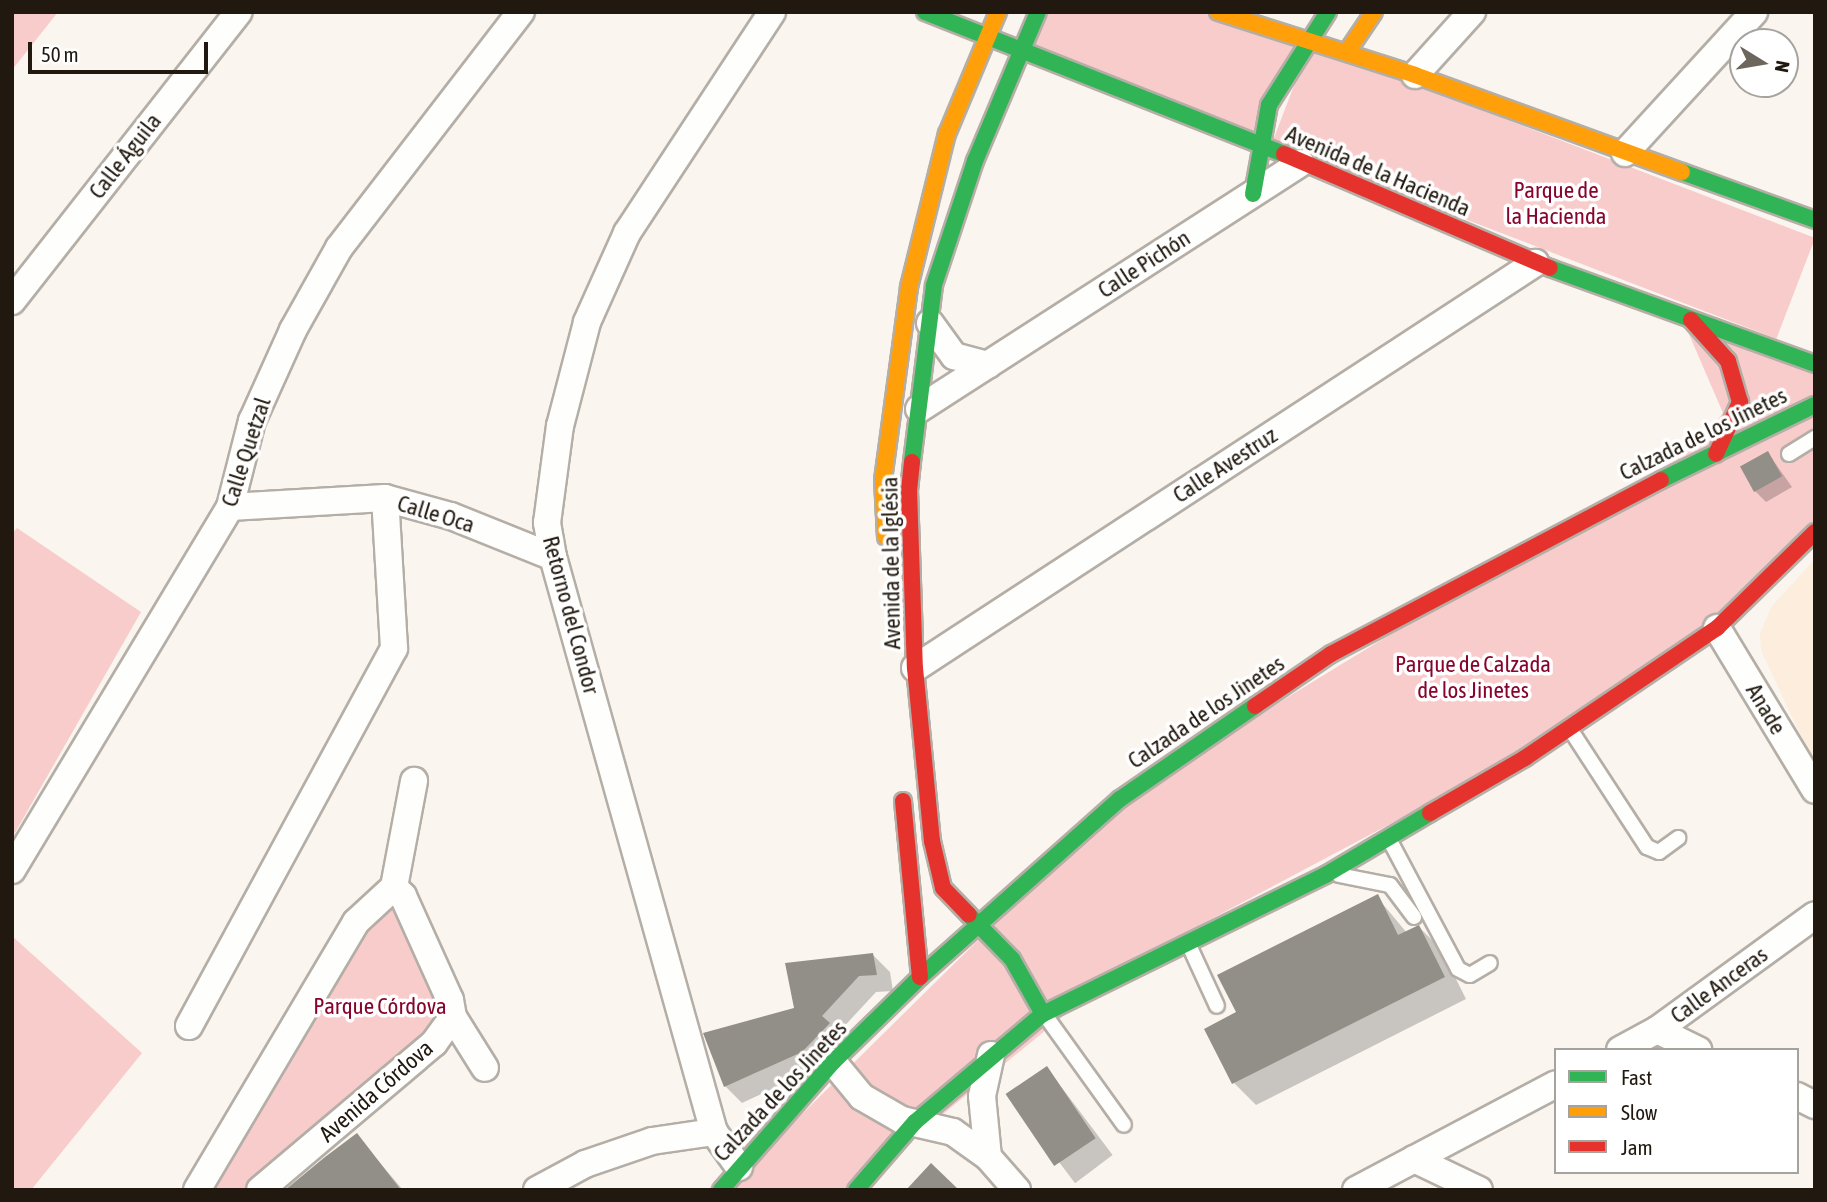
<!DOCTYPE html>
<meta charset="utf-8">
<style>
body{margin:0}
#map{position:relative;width:1827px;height:1202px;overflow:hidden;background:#faf5ef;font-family:"Asap Condensed",sans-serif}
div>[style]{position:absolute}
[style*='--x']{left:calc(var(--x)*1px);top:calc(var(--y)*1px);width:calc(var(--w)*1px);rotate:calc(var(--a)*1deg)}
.built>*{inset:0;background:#fceddc}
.green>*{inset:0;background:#f9cccc;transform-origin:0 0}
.shadow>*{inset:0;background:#0003;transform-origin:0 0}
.building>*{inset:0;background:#928f88;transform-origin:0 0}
.roads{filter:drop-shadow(2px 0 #b4aea6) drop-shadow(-2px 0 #b4aea6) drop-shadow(0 2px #b4aea6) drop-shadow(0 -2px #b4aea6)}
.lane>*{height:14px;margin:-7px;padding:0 7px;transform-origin:7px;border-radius:7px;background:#fefefd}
.street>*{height:26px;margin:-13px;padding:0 13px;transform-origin:13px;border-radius:13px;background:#fefefd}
.fast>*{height:16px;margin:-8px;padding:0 8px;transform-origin:8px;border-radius:8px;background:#30b455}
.slow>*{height:16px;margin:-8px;padding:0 8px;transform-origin:8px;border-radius:8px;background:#ff9f0a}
.jam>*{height:16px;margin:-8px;padding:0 8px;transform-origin:8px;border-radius:8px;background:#e5322d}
span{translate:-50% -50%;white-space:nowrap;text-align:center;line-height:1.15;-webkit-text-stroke:7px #fff;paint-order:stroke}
.street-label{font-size:23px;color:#21190f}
.park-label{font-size:23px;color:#87052c}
.frame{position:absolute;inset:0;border:14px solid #21190f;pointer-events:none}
.legend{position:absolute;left:1554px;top:1048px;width:245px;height:126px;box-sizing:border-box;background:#fff;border:2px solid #a6a39f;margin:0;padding:9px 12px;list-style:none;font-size:21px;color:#21190f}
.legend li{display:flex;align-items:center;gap:14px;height:35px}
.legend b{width:35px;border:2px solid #a6a39f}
.north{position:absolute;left:1729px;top:28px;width:70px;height:70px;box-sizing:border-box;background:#fff;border:2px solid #a6a39f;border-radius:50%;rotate:101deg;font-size:19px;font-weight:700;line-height:28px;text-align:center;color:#21190f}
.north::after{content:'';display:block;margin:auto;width:24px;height:32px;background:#6d665d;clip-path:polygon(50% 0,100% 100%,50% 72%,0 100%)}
.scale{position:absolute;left:28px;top:42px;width:180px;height:32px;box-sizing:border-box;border:4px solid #21190f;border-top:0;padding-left:9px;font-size:21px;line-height:24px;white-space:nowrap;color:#21190f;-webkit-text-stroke:5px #fff;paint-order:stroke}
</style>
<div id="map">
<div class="built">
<i style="clip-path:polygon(1815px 559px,1815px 766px,1761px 650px,1760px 633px,1772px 606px)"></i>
</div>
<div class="green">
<i style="clip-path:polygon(12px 12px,58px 12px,12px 70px)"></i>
<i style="clip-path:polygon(1042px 12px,1208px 12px,1305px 41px,1256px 137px,1025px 46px)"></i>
<i style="left:1310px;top:44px;width:541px;height:108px;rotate:21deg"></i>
<i style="clip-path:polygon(1685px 325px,1815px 367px,1815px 528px,1714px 626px,1524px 753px,1128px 963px,850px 1190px,725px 1190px,1121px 799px,1695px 448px,1723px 413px)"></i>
<i style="clip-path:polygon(17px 528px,141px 612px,12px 838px,12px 534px)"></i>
<i style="clip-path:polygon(393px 889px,451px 1017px,258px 1190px,200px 1190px,340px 956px)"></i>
<i style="clip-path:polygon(12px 936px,142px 1053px,31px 1190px,12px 1190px)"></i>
</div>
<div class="shadow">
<i style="clip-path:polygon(1768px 453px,1792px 487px,1766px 502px,1755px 491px)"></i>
<i style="clip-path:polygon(1377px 897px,1407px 933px,1419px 927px,1441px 949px,1466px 999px,1256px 1105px,1234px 1083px,1238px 1013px)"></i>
<i style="clip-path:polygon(873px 955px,890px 972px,893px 991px,876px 992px,838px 1033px,820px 1067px,742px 1103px,725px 1086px,796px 1009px)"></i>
<i style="left:1047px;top:1068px;width:109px;height:47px;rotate:53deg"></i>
<i style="clip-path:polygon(357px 1136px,403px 1190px,290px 1190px)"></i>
</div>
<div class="building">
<i style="left:1768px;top:451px;width:29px;height:32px;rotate:61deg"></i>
<i style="clip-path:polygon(1378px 894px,1398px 935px,1419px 925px,1445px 977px,1232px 1084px,1204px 1029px,1236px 1012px,1217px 975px)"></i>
<i style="clip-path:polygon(873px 953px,877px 975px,859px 976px,822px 1016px,830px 1023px,802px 1052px,724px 1087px,703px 1033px,794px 1008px,785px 963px)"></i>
<i style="left:1047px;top:1066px;width:87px;height:50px;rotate:56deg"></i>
<i style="clip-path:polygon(357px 1133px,401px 1190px,285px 1190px,325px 1157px)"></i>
<i style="clip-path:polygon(931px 1163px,959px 1190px,906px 1190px)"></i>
</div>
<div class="roads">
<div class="lane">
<i style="--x:1789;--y:454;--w:31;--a:-32"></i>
<i style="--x:1570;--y:729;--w:141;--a:56.9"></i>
<i style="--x:1647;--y:847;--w:13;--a:23"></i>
<i style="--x:1659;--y:852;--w:24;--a:-36"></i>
<i style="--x:1389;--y:839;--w:147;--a:62"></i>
<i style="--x:1458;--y:969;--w:13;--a:27"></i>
<i style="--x:1470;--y:975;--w:23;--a:-31"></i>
<i style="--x:1339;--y:875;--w:52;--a:11.1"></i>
<i style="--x:1390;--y:885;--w:40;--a:53"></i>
<i style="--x:1188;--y:943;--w:69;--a:65.3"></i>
<i style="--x:1045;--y:1015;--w:135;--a:54.3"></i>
</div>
<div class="street">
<i style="--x:1415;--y:75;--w:85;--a:-47.9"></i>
<i style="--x:1625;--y:153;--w:191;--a:-47.5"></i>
<i style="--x:12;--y:301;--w:367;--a:-51.9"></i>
<i style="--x:930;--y:323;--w:41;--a:54"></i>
<i style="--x:954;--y:356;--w:35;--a:15"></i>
<i style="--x:919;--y:409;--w:454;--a:-32.8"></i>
<i style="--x:230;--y:507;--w:155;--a:-3.3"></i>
<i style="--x:385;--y:498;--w:68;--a:15.3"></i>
<i style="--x:451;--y:516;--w:110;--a:21.9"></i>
<i style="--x:1717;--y:628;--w:189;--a:58.8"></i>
<i style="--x:915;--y:668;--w:741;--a:-33.15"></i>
<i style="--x:12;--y:870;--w:423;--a:-59"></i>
<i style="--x:230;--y:507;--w:89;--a:-75.7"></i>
<i style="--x:252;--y:421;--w:100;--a:-65.7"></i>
<i style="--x:293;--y:330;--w:94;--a:-60.7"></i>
<i style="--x:339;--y:248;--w:298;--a:-52.4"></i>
<i style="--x:394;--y:887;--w:13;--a:45"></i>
<i style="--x:403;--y:896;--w:114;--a:65.7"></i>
<i style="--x:450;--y:1000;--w:17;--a:80"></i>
<i style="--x:453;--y:1017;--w:60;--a:57.9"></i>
<i style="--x:394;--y:887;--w:108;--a:-79.3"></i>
<i style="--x:189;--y:1026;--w:430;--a:-61.5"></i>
<i style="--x:394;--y:648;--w:150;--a:-93.4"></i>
<i style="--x:1657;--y:1030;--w:46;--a:26"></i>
<i style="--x:1620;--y:1050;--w:42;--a:-28.4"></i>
<i style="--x:1657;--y:1030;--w:195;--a:-36"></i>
<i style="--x:833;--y:1062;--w:45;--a:50.4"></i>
<i style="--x:862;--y:1097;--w:46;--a:29.9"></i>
<i style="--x:902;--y:1120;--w:52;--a:13.2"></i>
<i style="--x:953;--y:1132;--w:43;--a:35.5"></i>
<i style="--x:988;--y:1157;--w:44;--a:48.7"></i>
<i style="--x:1797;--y:1096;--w:20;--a:27"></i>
<i style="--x:988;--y:1157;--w:61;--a:-95.6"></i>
<i style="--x:982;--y:1096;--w:42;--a:-77.6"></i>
<i style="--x:1414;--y:1159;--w:72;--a:25.5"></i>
<i style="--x:739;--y:1167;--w:43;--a:-125.5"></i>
<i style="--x:714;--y:1132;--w:597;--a:-105.64"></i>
<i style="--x:553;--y:557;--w:35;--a:-100"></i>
<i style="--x:547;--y:523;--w:98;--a:-82.4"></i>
<i style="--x:560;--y:426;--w:107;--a:-75.4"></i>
<i style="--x:587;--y:322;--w:98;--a:-65.8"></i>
<i style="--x:627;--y:233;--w:264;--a:-56.7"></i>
<i style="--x:197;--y:1190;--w:312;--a:-59.3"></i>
<i style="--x:356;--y:922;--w:52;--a:-42.6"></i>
<i style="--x:260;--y:1190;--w:228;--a:-40.2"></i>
<i style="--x:434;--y:1043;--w:32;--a:-54"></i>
<i style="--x:537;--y:1190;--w:55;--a:-28.4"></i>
<i style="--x:585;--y:1164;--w:71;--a:-18.9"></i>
<i style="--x:652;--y:1141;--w:63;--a:-8.3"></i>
<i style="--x:1356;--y:1190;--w:226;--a:-27.9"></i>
</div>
<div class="fast">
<i style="--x:925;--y:12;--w:386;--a:21.6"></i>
<i style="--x:1682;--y:172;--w:141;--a:19.8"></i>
<i style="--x:1253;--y:194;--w:90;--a:-79.8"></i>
<i style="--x:1269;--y:105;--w:110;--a:-57.6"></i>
<i style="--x:1550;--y:268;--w:282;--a:19.9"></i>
<i style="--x:912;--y:462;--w:178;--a:-82.9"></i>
<i style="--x:934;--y:285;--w:131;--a:-71.7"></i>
<i style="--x:975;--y:161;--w:162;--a:-67.1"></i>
<i style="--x:1661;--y:480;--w:171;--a:-26"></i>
<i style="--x:969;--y:915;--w:62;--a:45.7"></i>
<i style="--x:1012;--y:959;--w:63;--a:60.6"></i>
<i style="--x:721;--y:1190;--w:170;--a:-48.8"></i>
<i style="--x:833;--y:1062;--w:122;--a:-44.3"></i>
<i style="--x:920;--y:977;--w:268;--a:-41.7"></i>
<i style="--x:1120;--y:799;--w:164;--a:-34.6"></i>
<i style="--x:856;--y:1190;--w:90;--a:-49.1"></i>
<i style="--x:915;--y:1122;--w:167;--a:-40.2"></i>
<i style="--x:1043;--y:1014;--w:317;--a:-26.2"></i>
<i style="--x:1327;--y:874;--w:120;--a:-30.6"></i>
</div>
<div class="slow">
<i style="--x:1218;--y:12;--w:207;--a:17.7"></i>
<i style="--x:1415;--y:75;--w:284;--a:20"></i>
<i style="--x:1347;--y:52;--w:48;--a:-56"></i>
<i style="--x:886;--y:537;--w:57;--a:-93"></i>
<i style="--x:883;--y:480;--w:195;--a:-82.3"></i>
<i style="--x:909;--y:287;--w:158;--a:-76.1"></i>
<i style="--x:947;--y:134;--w:132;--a:-67.3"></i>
</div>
<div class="jam">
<i style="--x:1284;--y:154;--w:289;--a:23.2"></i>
<i style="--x:1691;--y:320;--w:55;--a:47.9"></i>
<i style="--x:1728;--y:361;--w:43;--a:73.7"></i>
<i style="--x:1740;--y:402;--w:57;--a:114.8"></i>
<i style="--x:912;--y:462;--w:28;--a:96"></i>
<i style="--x:909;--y:490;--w:178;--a:88.1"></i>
<i style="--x:915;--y:668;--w:174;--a:84.4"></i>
<i style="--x:932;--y:841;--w:48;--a:76.8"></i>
<i style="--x:943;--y:888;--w:37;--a:46"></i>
<i style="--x:1255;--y:706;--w:92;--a:-34.4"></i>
<i style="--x:1331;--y:654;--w:373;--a:-27.8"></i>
<i style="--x:903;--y:801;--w:177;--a:84.5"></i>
<i style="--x:1430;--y:813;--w:110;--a:-30.1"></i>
<i style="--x:1525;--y:758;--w:232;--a:-34.1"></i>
<i style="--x:1717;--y:628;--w:137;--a:-44.4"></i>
</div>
</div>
<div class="street-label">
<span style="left:125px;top:156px;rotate:-52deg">Calle Águila</span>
<span style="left:1378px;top:171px;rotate:23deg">Avenida de la Hacienda</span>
<span style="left:1144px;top:264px;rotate:-33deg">Calle Pichón</span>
<span style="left:1703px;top:434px;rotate:-26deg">Calzada de los Jinetes</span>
<span style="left:246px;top:452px;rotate:-72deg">Calle Quetzal</span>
<span style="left:1225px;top:465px;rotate:-33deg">Calle Avestruz</span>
<span style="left:436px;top:514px;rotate:17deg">Calle Oca</span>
<span style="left:891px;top:563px;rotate:-91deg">Avenida de la Iglésia</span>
<span style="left:571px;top:615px;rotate:75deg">Retorno del Condor</span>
<span style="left:1766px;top:709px;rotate:59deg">Anade</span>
<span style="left:1206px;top:712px;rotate:-34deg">Calzada de los Jinetes</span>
<span style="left:1719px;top:985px;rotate:-36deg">Calle Anceras</span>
<span style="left:376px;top:1091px;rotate:-41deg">Avenida Córdova</span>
<span style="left:780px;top:1091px;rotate:-47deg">Calzada de los Jinetes</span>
</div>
<div class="park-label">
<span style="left:1556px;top:203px">Parque de<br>la Hacienda</span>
<span style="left:1473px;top:677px">Parque de Calzada<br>de los Jinetes</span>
<span style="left:380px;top:1006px">Parque Córdova</span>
</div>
<div class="frame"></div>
<ul class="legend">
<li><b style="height:9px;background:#30b455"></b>Fast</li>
<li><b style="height:9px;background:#ff9f0a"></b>Slow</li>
<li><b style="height:9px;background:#e5322d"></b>Jam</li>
</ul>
<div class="north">N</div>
<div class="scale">50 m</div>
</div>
